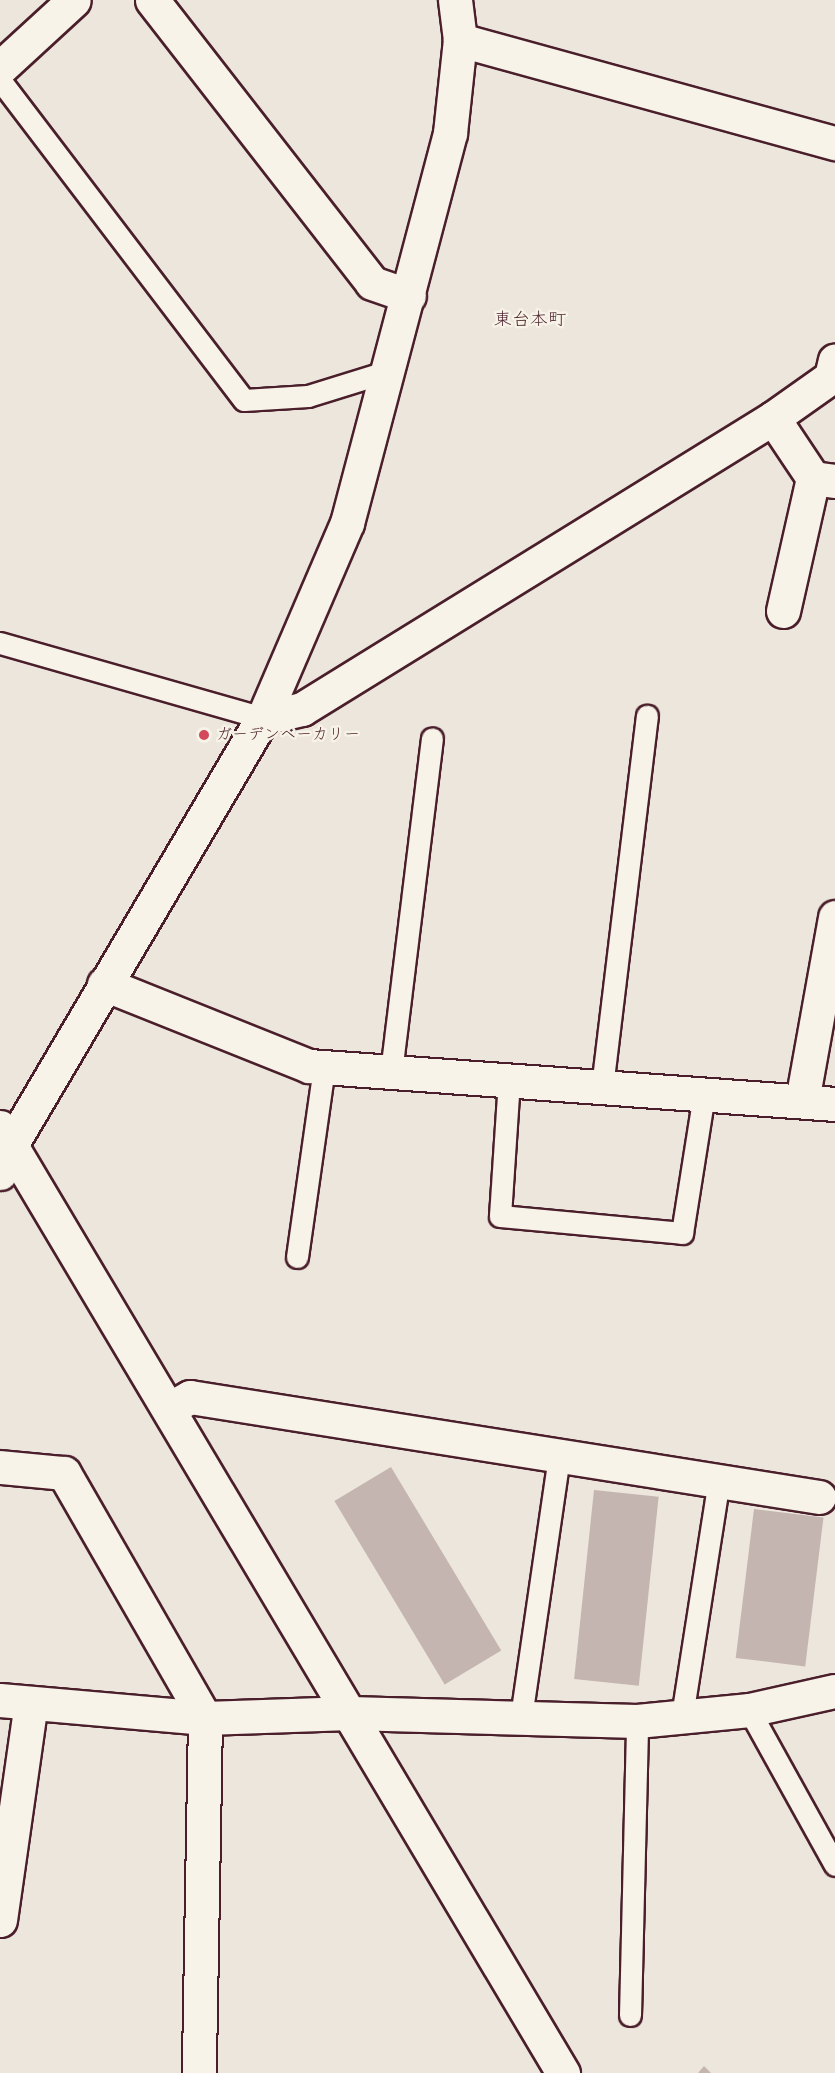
<!DOCTYPE html>
<meta charset="utf-8">
<style>
body{margin:0}
#map{position:relative;width:835px;height:2073px;overflow:hidden;background:#ece6dd;font-family:Kalam,"Klee One",sans-serif}
div>[style]{position:absolute}
[style*='--x']{left:calc(var(--x)*1px);top:calc(var(--y)*1px);width:calc(var(--w)*1px);rotate:calc(var(--a)*1deg)}
.building>*{inset:0;background:#c4b5b0;transform-origin:0 0}
.roads{filter:drop-shadow(2px 0 #4a1f2b) drop-shadow(-2px 0 #4a1f2b) drop-shadow(0 2px #4a1f2b) drop-shadow(0 -2px #4a1f2b)}
.service>*{height:21px;margin:-10.5px;padding:0 10.5px;transform-origin:10.5px;border-radius:10.5px;background:#f7f3e8}
.minor>*{height:33px;margin:-16.5px;padding:0 16.5px;transform-origin:16.5px;border-radius:16.5px;background:#f7f3e8}
.tertiary>*{height:33px;margin:-16.5px;padding:0 16.5px;transform-origin:16.5px;border-radius:16.5px;background:#f7f3e8}
.dots>*{width:16px;height:16px;translate:-50% -50%;box-sizing:border-box;border:3px solid #f7f3e8;border-radius:50%}
span{translate:-50% -50%;white-space:nowrap;text-align:center;line-height:1.15;-webkit-text-stroke:5px #f7f3e8;paint-order:stroke}
.poi-label{font-size:16px;color:#4a1f2b}
.left{translate:0 -50%;text-align:left}
.neighbourhood-label{font-size:18px;color:#4a1f2b}
</style>
<div id="map">
<div class="building">
<i style="left:391px;top:1467px;width:214px;height:66px;rotate:59deg"></i>
<i style="left:594px;top:1490px;width:65px;height:190px;rotate:6deg"></i>
<i style="left:754px;top:1509px;width:70px;height:150px;rotate:7deg"></i>
<i style="clip-path:polygon(704px 2066px,711px 2073px,698px 2073px)"></i>
</div>
<div class="roads">
<div class="service">
<i style="--x:0;--y:80;--w:402;--a:52.7"></i>
<i style="--x:244;--y:400;--w:64;--a:-3.6"></i>
<i style="--x:308;--y:396;--w:81;--a:-17.3"></i>
<i style="--x:0;--y:643;--w:273;--a:15.9"></i>
<i style="--x:391;--y:1072;--w:336;--a:-83"></i>
<i style="--x:509;--y:1080;--w:136;--a:93.8"></i>
<i style="--x:500;--y:1216;--w:183;--a:5.3"></i>
<i style="--x:682;--y:1233;--w:141;--a:-81"></i>
<i style="--x:602;--y:1087;--w:374;--a:-83.1"></i>
<i style="--x:297;--y:1257;--w:192;--a:-81.9"></i>
<i style="--x:749;--y:1710;--w:177;--a:61"></i>
<i style="--x:682;--y:1716;--w:238;--a:-81.1"></i>
<i style="--x:521;--y:1717;--w:265;--a:-81.7"></i>
<i style="--x:630;--y:2015;--w:294;--a:-88.6"></i>
</div>
<div class="minor">
<i style="--x:152;--y:0;--w:358;--a:52.1"></i>
<i style="--x:372;--y:283;--w:39;--a:19"></i>
<i style="--x:455;--y:0;--w:40;--a:82.9"></i>
<i style="--x:460;--y:40;--w:389;--a:15.4"></i>
<i style="--x:773;--y:418;--w:72;--a:56.3"></i>
<i style="--x:813;--y:478;--w:21;--a:8"></i>
<i style="--x:783;--y:611;--w:136;--a:-77.3"></i>
<i style="--x:263;--y:718;--w:40;--a:-13"></i>
<i style="--x:302;--y:709;--w:554;--a:-31.71"></i>
<i style="--x:773;--y:418;--w:71;--a:-35.3"></i>
<i style="--x:831;--y:377;--w:17;--a:-77"></i>
<i style="--x:104;--y:984;--w:221;--a:21.8"></i>
<i style="--x:309;--y:1066;--w:527;--a:4.13"></i>
<i style="--x:802;--y:1101;--w:187;--a:-79.8"></i>
<i style="--x:0;--y:1173;--w:30;--a:-69"></i>
<i style="--x:169;--y:1409;--w:24;--a:-30"></i>
<i style="--x:190;--y:1397;--w:637;--a:9.03"></i>
<i style="--x:0;--y:1467;--w:64;--a:5.4"></i>
<i style="--x:64;--y:1473;--w:283;--a:60.1"></i>
<i style="--x:205;--y:1718;--w:355;--a:91"></i>
<i style="--x:0;--y:1700;--w:206;--a:5"></i>
<i style="--x:205;--y:1718;--w:145;--a:-2"></i>
<i style="--x:350;--y:1713;--w:287;--a:1.6"></i>
<i style="--x:637;--y:1721;--w:113;--a:-5.6"></i>
<i style="--x:749;--y:1710;--w:88;--a:-12.5"></i>
<i style="--x:0;--y:1920;--w:219;--a:-81.9"></i>
</div>
<div class="tertiary">
<i style="--x:0;--y:68;--w:100;--a:-42.6"></i>
<i style="--x:0;--y:1127;--w:1101;--a:59.24"></i>
<i style="--x:11;--y:1145;--w:496;--a:-59.5"></i>
<i style="--x:263;--y:718;--w:212;--a:-66.7"></i>
<i style="--x:347;--y:523;--w:403;--a:-75.2"></i>
<i style="--x:450;--y:133;--w:94;--a:-83.9"></i>
</div>
</div>
<div class="dots">
<i style="left:204px;top:735px;background:#d1495b"></i>
</div>
<div class="poi-label">
<span class="left" style="left:216px;top:735px">ガーデンベーカリー</span>
</div>
<div class="neighbourhood-label">
<span style="left:530px;top:321px">東台本町</span>
</div>
</div>
